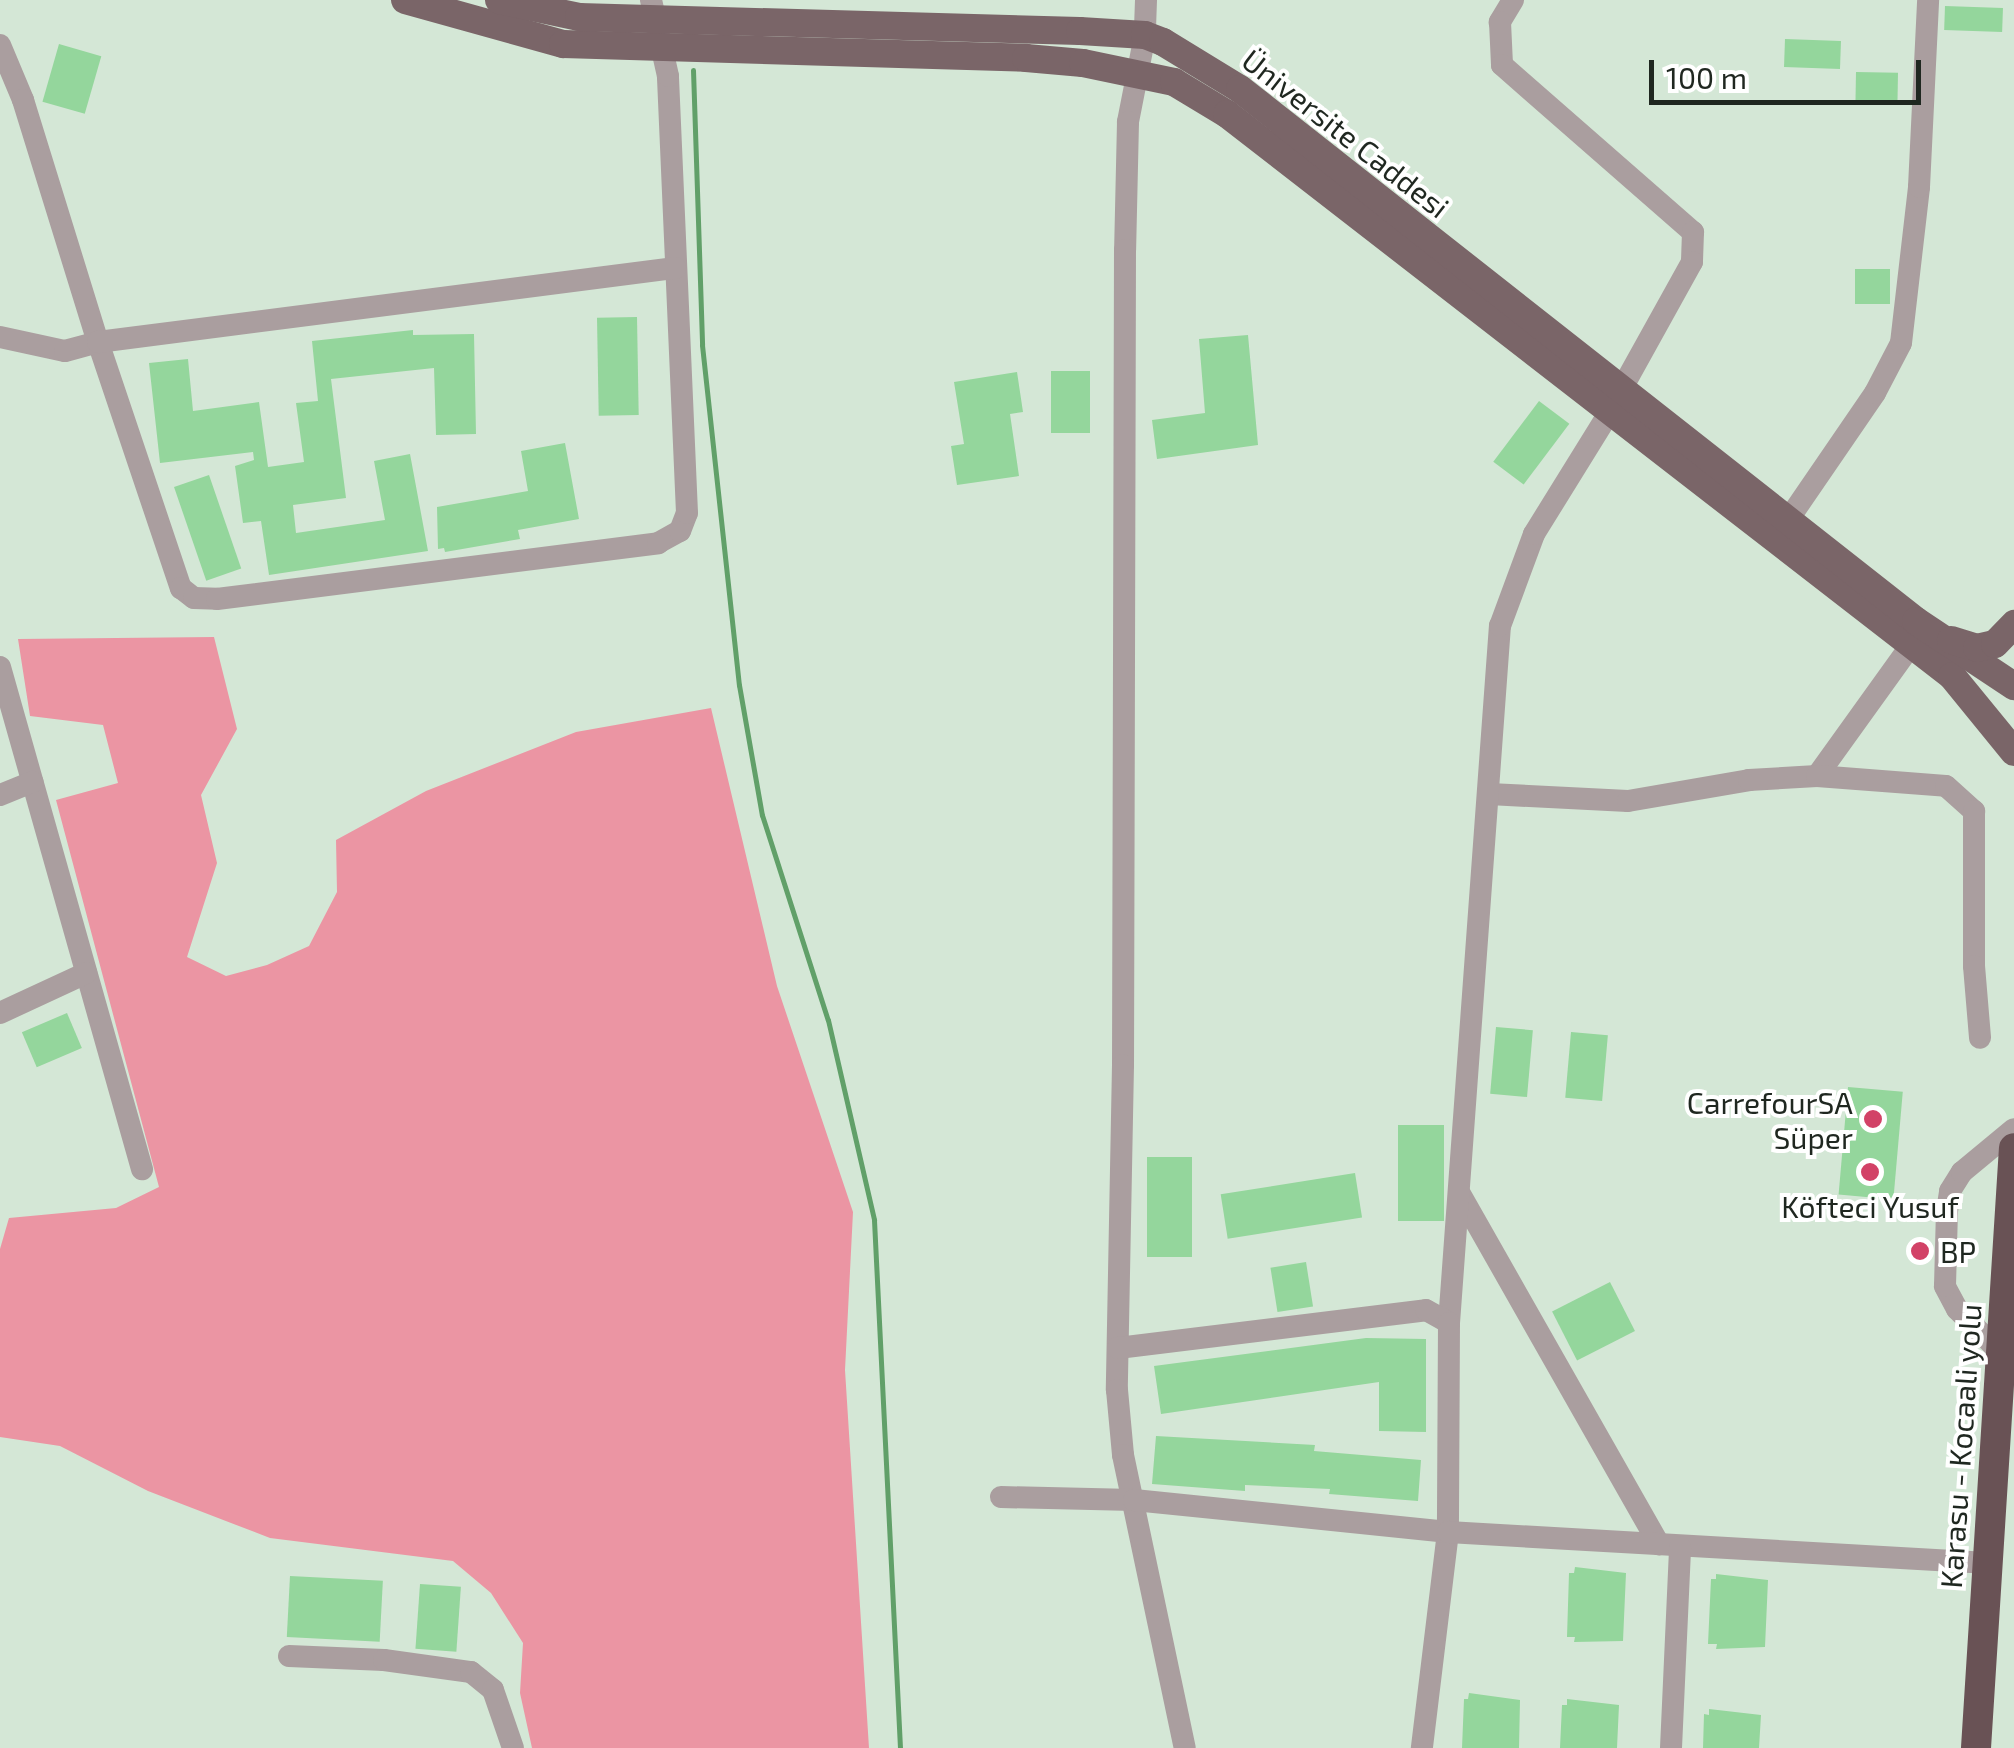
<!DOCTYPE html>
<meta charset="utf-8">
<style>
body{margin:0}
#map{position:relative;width:2014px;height:1748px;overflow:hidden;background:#d4e7d6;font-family:"Exo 2",sans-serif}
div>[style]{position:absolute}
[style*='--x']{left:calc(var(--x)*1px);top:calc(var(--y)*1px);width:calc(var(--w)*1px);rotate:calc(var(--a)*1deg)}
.forest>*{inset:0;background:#eb95a3}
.stream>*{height:5px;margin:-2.5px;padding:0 2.5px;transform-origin:2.5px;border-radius:2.5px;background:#61a069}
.building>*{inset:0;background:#94d69c;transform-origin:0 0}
.minor>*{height:22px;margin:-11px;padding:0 11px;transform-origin:11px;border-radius:11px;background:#aa9e9f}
.major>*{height:28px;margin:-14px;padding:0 14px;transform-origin:14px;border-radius:14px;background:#7a6568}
.highway>*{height:30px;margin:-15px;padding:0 15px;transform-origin:15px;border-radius:15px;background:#695255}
.dots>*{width:28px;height:28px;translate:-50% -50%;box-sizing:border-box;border:5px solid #fff;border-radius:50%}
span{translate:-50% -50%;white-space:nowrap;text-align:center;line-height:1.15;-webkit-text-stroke:8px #fff;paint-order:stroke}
.street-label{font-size:30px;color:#1f2720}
.poi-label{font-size:30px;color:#1f2720}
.right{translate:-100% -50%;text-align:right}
.left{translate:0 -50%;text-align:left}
.scale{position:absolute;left:1649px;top:60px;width:272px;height:45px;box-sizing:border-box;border:5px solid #1f2720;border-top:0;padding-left:12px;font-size:30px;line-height:35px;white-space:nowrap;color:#1f2720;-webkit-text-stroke:8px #fff;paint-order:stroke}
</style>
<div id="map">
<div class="forest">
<i style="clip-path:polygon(214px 637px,237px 729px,201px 795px,217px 863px,187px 957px,226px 976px,267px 965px,309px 946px,337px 892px,336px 840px,426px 791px,576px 732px,711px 708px,777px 986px,853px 1212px,845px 1370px,869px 1748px,532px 1748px,520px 1693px,523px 1643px,491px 1593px,453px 1561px,270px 1538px,148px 1491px,60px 1446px,0 1437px,0 1249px,9px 1218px,116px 1208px,159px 1187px,56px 800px,118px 783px,103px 725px,30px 716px,18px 639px)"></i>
</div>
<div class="stream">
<i style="--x:693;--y:70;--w:275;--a:88.1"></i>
<i style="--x:702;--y:345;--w:342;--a:83.8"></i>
<i style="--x:739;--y:685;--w:132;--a:80"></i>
<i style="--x:762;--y:815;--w:215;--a:72.2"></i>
<i style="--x:828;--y:1020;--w:205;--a:77"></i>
<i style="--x:874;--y:1220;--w:529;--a:87.18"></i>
</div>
<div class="building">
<i style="left:1945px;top:6px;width:58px;height:24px;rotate:2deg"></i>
<i style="left:1785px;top:39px;width:56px;height:28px;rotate:2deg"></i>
<i style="left:59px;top:44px;width:44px;height:60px;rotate:16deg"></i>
<i style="left:1856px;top:72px;width:42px;height:30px;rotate:1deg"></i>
<i style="left:1855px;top:269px;width:35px;height:35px"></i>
<i style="left:637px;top:317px;width:98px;height:40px;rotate:89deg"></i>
<i style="clip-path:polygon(413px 330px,413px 335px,474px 334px,476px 434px,436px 435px,434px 368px,331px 379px,346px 498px,293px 505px,296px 533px,385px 520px,374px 461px,410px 454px,428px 551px,269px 575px,261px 521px,243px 523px,235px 466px,254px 460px,253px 452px,160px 463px,149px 363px,188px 359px,193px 411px,259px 402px,268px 467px,304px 462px,296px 403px,318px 401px,312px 341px)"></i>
<i style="clip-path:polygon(1248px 335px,1258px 445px,1157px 459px,1152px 420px,1205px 413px,1199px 339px)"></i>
<i style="left:1051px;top:371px;width:39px;height:62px"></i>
<i style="clip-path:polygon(1017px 372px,1023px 412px,1010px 414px,1019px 476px,957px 485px,951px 446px,964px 444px,954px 382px)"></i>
<i style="left:1539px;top:401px;width:38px;height:76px;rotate:37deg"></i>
<i style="clip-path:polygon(565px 443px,579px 519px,518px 530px,520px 539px,445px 552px,444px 548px,438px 549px,437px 507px,528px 491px,521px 451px)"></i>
<i style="left:209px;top:475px;width:99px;height:37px;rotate:71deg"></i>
<i style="left:67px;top:1013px;width:38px;height:49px;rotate:67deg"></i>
<i style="left:1496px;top:1027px;width:37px;height:67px;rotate:5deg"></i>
<i style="left:1571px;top:1032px;width:37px;height:66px;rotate:5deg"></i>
<i style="left:1848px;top:1087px;width:55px;height:108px;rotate:5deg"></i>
<i style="left:1398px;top:1125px;width:46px;height:96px"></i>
<i style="left:1192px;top:1157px;width:100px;height:45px;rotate:90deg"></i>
<i style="left:1355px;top:1173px;width:45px;height:136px;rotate:81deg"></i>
<i style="left:1306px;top:1262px;width:45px;height:36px;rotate:81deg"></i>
<i style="left:1610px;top:1282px;width:55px;height:65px;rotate:63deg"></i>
<i style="clip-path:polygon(1366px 1338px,1426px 1339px,1426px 1432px,1379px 1431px,1379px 1382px,1161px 1414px,1154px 1366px)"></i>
<i style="clip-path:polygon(1156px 1436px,1315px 1445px,1314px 1451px,1421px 1460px,1418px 1501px,1329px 1494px,1330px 1489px,1245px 1485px,1245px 1491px,1152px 1484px)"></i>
<i style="clip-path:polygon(1575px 1567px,1626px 1573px,1623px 1641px,1574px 1642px,1575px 1637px,1567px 1637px,1569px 1573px,1574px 1573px)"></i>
<i style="clip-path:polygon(1716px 1574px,1768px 1580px,1765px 1647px,1716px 1649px,1717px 1644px,1708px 1644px,1711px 1579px,1716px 1579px)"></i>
<i style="left:290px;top:1576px;width:93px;height:61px;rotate:3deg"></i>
<i style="left:420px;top:1584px;width:41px;height:65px;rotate:4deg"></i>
<i style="clip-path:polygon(1469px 1693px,1520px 1700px,1519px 1748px,1462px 1748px,1464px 1699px,1468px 1699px)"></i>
<i style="clip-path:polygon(1567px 1699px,1619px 1705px,1617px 1748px,1560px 1748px,1562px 1705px,1567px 1705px)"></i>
<i style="clip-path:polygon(1709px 1709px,1761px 1715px,1759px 1748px,1703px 1748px,1704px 1714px,1709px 1715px)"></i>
</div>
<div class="minor">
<i style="--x:1146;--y:0;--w:35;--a:92"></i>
<i style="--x:1145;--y:35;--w:89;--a:101.1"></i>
<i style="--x:1128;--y:122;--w:128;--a:91.3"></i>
<i style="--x:1125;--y:250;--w:815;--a:90.14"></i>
<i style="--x:1123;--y:1065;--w:325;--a:91.1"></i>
<i style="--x:1117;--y:1390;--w:65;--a:84.7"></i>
<i style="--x:1123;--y:1455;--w:299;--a:78.1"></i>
<i style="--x:1513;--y:0;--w:26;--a:121"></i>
<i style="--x:1500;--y:22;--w:43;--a:87.3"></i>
<i style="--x:1502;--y:65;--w:254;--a:41.2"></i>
<i style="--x:1693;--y:232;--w:30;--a:92"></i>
<i style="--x:1692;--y:262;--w:146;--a:119"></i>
<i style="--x:0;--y:45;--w:60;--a:67.3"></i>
<i style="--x:23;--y:100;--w:253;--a:72.8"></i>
<i style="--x:98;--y:342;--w:260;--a:71.4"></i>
<i style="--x:181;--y:588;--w:16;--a:38"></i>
<i style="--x:194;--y:598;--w:23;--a:2"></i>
<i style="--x:217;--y:599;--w:445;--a:-7.2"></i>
<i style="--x:658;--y:543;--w:25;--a:-29"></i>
<i style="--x:680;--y:531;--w:19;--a:-69"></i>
<i style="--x:687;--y:513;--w:437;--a:-92.5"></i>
<i style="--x:668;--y:76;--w:78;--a:-102.6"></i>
<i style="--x:0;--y:337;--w:66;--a:12.2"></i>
<i style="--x:65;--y:351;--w:34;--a:-15"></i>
<i style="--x:98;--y:342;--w:582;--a:-7.31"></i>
<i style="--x:1788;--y:520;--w:154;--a:-55.6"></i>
<i style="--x:1875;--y:393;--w:56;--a:-62.5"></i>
<i style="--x:1901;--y:343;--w:157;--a:-83.4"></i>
<i style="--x:1919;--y:187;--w:187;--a:-87.2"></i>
<i style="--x:0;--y:667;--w:522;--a:74.21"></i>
<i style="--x:1817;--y:776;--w:161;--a:-54.3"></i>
<i style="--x:1489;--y:794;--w:139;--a:2.9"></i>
<i style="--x:1628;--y:801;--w:123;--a:-9.8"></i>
<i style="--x:1749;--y:780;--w:68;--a:-3.4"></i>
<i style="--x:1817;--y:776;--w:129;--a:4.4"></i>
<i style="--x:1946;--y:786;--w:38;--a:42"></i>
<i style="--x:1974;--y:811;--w:155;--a:90"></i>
<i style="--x:1974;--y:966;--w:72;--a:85.2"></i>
<i style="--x:0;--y:795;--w:35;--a:-22"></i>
<i style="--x:0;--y:1013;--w:95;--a:-24.9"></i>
<i style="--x:1460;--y:1194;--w:403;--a:60.4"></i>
<i style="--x:1449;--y:1323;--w:699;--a:-85.82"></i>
<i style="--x:1500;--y:626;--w:98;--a:-69.7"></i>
<i style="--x:1534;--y:534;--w:142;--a:-58.2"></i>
<i style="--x:1118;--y:1348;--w:310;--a:-7"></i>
<i style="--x:1426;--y:1310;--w:26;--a:29"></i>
<i style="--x:1449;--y:1323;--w:209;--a:90.3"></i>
<i style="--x:1448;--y:1532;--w:218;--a:96.9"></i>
<i style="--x:2001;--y:1353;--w:62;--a:-135"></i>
<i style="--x:1957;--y:1309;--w:26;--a:-118"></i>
<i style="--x:1945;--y:1286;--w:75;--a:-88.5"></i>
<i style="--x:1947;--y:1211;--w:20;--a:-81"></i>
<i style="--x:1950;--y:1191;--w:22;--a:-58"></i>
<i style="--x:1962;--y:1172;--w:67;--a:-39.6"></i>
<i style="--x:1001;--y:1497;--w:133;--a:1.3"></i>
<i style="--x:1134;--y:1500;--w:316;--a:5.8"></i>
<i style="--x:1448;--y:1532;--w:541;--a:3.29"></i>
<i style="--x:289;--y:1656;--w:95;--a:2.4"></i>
<i style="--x:384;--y:1660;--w:88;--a:7.9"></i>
<i style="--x:471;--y:1672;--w:28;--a:39"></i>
<i style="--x:493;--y:1690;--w:61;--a:71"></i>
<i style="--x:1671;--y:1748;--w:201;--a:-87.4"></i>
</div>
<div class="major">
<i style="--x:405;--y:0;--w:164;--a:15.6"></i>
<i style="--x:563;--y:44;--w:463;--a:1.7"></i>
<i style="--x:1026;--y:58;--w:57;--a:5"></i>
<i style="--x:1083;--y:63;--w:93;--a:11.8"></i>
<i style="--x:1174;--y:82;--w:62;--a:31.1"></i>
<i style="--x:1227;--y:114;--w:917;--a:37.78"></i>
<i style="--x:1952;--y:676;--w:98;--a:50.8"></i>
<i style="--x:499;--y:0;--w:82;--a:12"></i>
<i style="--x:579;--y:17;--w:501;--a:1.6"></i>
<i style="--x:1080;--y:31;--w:65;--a:3.5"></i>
<i style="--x:1145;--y:35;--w:19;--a:21"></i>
<i style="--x:1163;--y:42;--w:90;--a:31.4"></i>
<i style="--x:1240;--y:89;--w:860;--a:38.2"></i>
<i style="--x:1916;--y:621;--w:118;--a:33.6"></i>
<i style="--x:1951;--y:640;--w:27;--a:17"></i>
<i style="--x:1977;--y:648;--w:18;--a:-13"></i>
<i style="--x:1995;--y:644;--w:28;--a:-46"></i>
</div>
<div class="highway">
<i style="--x:1976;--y:1748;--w:601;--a:-86.38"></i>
</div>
<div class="dots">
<i style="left:1873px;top:1119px;background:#d24267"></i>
<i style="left:1870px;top:1172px;background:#d24267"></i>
<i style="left:1920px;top:1251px;background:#d24267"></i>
</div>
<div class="street-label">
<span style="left:1346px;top:133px;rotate:38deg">Üniversite Caddesi</span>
<span style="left:1960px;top:1446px;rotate:-86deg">Karasu - Kocaali yolu</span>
</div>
<div class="poi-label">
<span class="right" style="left:1853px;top:1119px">CarrefourSA<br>Süper</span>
<span style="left:1870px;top:1206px">Köfteci Yusuf</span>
<span class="left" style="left:1940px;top:1251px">BP</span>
</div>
<div class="scale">100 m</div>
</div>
